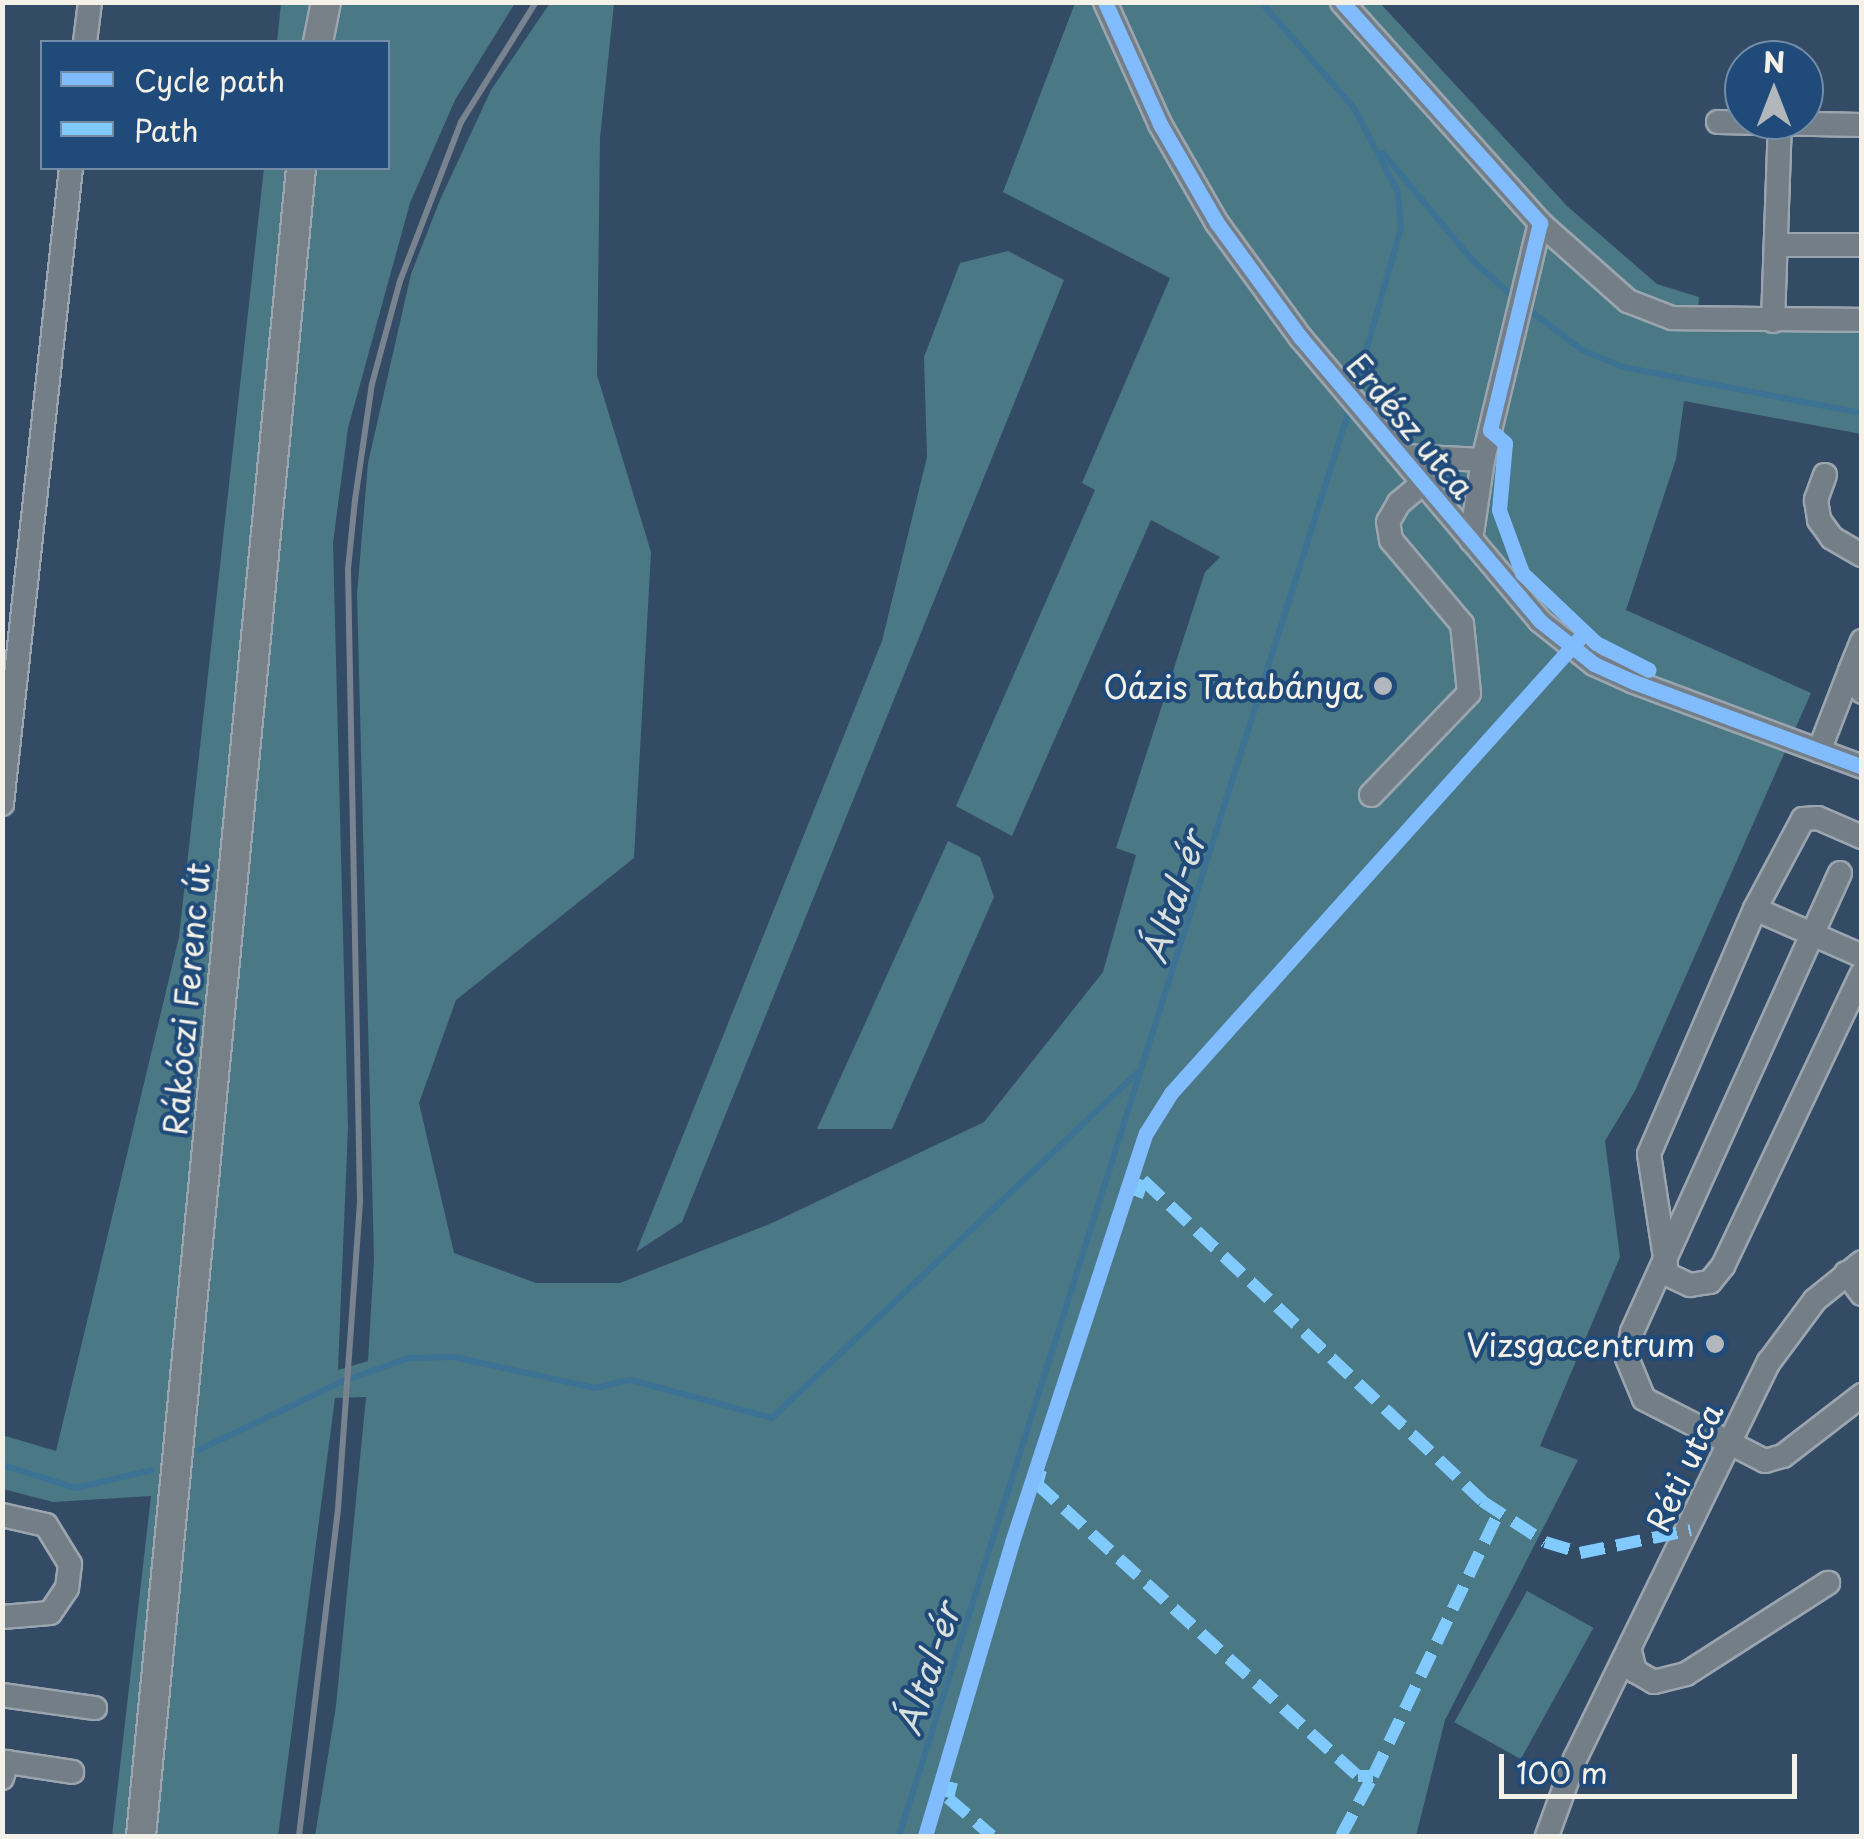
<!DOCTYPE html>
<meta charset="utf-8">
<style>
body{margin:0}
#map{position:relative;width:1864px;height:1839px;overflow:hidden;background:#344b65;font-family:"Playpen Sans",sans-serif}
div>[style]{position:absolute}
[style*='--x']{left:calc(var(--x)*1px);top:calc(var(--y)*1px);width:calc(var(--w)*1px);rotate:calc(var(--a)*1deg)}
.green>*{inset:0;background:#4a7885;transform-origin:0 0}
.stream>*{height:6px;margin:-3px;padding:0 3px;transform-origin:3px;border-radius:3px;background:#3c7293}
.roads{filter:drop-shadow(2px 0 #9ba5af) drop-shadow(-2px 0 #9ba5af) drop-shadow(0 2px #9ba5af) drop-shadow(0 -2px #9ba5af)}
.minor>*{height:22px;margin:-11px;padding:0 11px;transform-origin:11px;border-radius:11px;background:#737e87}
.major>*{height:28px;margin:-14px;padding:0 14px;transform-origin:14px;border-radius:14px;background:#788087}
.rail>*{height:6px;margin:-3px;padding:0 3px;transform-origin:3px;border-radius:3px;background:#78838f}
.quiet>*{height:12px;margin-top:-6px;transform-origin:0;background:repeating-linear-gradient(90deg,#80caff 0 25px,transparent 0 37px)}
.cycleway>*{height:15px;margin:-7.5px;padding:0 7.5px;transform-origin:7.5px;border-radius:7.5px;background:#80bcff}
.dots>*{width:28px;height:28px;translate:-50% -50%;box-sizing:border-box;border:5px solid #1f4a7a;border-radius:50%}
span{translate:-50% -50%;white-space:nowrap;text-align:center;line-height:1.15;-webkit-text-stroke:8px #1f4a7a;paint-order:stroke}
.street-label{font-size:32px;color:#f4f1e8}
.poi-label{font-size:32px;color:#f4f1e8}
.right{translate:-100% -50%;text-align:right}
.water-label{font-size:35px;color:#d9dfdc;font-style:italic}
.frame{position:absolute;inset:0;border:5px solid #f4f1e8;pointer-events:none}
.legend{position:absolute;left:40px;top:40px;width:350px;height:130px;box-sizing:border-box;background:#1f4a7a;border:2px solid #748da6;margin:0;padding:12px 18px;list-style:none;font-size:30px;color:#f4f1e8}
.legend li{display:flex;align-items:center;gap:20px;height:50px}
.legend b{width:50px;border:2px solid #748da6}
.north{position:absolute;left:1724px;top:40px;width:100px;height:100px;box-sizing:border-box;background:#1f4a7a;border:2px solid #748da6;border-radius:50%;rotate:0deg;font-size:28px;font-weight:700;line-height:40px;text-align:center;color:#f4f1e8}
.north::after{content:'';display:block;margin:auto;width:35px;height:45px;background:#b1b7ba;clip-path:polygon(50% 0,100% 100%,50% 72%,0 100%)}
.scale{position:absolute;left:1499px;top:1754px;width:298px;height:45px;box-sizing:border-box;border:5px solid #f4f1e8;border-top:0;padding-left:12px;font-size:30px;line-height:35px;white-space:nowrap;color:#f4f1e8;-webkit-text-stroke:8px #1f4a7a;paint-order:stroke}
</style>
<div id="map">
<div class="green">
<i style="clip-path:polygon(281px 3px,515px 3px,455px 100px,410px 203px,348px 428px,333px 543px,348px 1127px,338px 1370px,368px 1361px,374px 1259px,357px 594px,368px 463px,411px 274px,440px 200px,491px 90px,550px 3px,614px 3px,600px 138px,597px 375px,651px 552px,634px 858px,456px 1000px,419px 1103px,454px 1253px,536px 1283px,620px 1283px,772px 1223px,984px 1122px,1103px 972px,1136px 855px,1116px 848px,1205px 572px,1220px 557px,1151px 520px,1012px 836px,956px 806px,1095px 490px,1082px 483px,1170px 278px,1003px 192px,1075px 3px,1380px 3px,1567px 206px,1657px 284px,1699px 297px,1696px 332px,1861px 330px,1861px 434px,1684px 401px,1676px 459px,1626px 610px,1811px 693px,1635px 1091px,1605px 1141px,1620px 1257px,1540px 1446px,1578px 1460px,1445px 1720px,1416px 1836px,315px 1836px,336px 1706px,366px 1397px,335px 1398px,278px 1836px,112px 1836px,151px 1496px,53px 1502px,3px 1489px,2px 1435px,56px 1451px,179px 937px,264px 168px,388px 168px,388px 42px,277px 42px)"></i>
<i style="clip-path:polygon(1008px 251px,1064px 280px,682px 1222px,636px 1252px,882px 641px,927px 457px,924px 357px,960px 263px)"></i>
<i style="clip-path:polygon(948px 841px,980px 857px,994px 897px,892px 1129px,817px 1129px)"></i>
<i style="left:1527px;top:1591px;width:76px;height:150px;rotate:29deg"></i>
</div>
<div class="stream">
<i style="--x:1261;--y:2;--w:141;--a:48.7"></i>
<i style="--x:1354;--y:108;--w:95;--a:62.4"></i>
<i style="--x:1398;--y:192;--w:36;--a:85"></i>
<i style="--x:1401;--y:228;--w:168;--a:105.9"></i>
<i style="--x:1383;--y:153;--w:139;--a:50.2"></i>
<i style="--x:1472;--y:260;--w:59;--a:41.6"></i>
<i style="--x:1525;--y:307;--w:71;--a:37"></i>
<i style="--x:1582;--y:350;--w:44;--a:22.5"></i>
<i style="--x:1623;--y:367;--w:243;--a:10.9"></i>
<i style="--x:199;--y:1450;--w:157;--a:-25.6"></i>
<i style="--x:341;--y:1382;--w:72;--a:-19.4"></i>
<i style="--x:409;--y:1358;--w:45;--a:-1.3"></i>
<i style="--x:454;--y:1357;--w:144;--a:12.4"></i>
<i style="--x:595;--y:1388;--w:37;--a:-13"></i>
<i style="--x:631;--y:1380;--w:146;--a:15.1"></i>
<i style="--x:772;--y:1418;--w:502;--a:-43.39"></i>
<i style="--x:2;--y:1465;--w:77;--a:17.3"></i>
<i style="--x:76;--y:1488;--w:78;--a:-13.3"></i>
<i style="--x:899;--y:1836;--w:1498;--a:-72.48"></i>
</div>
<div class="roads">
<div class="minor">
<i style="--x:1105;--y:2;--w:134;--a:65.7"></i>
<i style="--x:1160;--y:124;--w:114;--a:60.1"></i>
<i style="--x:1217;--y:223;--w:142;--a:53.9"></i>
<i style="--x:1301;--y:338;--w:370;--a:49.8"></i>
<i style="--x:1540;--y:621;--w:69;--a:38.5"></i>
<i style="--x:1594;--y:664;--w:44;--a:24.2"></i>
<i style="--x:1634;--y:682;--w:243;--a:20.4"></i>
<i style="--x:1342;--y:2;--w:297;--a:48.1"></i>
<i style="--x:1540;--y:223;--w:118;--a:41.6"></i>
<i style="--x:1628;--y:301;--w:47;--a:21.1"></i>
<i style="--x:1672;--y:318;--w:190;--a:0.6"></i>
<i style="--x:85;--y:42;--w:40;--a:-82.9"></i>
<i style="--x:1718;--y:122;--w:144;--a:1.2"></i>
<i style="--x:1776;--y:245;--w:86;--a:0"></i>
<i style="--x:1773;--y:321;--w:197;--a:-88"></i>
<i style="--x:1403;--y:456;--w:80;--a:2.9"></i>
<i style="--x:1825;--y:475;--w:27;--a:110"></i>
<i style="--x:1816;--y:500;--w:20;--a:81"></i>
<i style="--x:1819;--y:520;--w:22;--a:54"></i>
<i style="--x:1832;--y:538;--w:34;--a:30"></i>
<i style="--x:1471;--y:540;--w:81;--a:-81.5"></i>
<i style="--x:1483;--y:460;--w:244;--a:-76.5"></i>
<i style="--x:1862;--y:641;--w:32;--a:112"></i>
<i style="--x:1850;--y:671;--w:24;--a:60"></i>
<i style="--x:1819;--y:751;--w:86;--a:-68.8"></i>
<i style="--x:1371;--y:795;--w:141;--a:-46.1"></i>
<i style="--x:1469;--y:693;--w:69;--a:-95.8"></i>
<i style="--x:1462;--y:624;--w:110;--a:-130.2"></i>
<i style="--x:1391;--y:540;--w:18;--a:-99"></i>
<i style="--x:1388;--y:522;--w:22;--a:-60"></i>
<i style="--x:1399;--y:503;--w:33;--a:-40"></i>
<i style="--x:2;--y:804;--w:640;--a:-83.81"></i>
<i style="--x:1840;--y:873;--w:504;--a:114.38"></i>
<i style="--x:1632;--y:1332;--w:26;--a:101"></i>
<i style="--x:1627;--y:1358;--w:44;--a:67.5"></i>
<i style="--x:1644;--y:1399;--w:136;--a:27.1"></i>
<i style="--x:1765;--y:1461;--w:19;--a:-16"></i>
<i style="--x:1783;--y:1456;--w:100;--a:-37.7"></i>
<i style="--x:1755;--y:909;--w:117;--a:23.7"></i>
<i style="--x:1666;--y:1264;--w:111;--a:-98.8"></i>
<i style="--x:1649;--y:1154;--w:267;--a:-66.6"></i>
<i style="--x:1755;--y:909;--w:102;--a:-61.9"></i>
<i style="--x:1803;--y:819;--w:15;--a:-4"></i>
<i style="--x:1818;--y:818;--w:48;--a:23.4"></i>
<i style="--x:1662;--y:1272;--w:31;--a:25"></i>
<i style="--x:1690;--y:1285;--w:20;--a:-9"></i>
<i style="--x:1710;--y:1282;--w:21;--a:-51"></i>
<i style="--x:1723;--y:1266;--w:324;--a:-64.6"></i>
<i style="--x:1846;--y:1273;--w:26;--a:53"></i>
<i style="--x:2;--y:1515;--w:45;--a:12.8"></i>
<i style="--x:46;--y:1525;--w:46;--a:58.4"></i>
<i style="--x:70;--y:1564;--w:24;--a:97"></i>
<i style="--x:67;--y:1588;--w:30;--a:124"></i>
<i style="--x:50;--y:1613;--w:48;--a:175.2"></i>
<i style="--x:1630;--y:1651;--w:21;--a:76"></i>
<i style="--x:1635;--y:1671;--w:22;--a:30"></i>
<i style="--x:1654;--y:1682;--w:33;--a:-14"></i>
<i style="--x:1686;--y:1674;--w:169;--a:-32.7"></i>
<i style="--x:2;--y:1695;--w:94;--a:8"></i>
<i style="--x:2;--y:1778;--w:17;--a:-73"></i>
<i style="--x:7;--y:1762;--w:66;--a:8.7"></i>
<i style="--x:1547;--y:1836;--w:82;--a:-70"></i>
<i style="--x:1575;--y:1759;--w:442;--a:-64"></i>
<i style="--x:1769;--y:1362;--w:77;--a:-53.4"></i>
<i style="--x:1815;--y:1300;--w:60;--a:-39"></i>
</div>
<div class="major">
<i style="--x:318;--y:42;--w:41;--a:-78.7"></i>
<i style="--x:141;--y:1836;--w:1676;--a:-84.52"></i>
</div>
</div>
<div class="rail">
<i style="--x:299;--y:1836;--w:329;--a:-83.2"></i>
<i style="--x:338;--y:1509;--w:309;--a:-85.9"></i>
<i style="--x:360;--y:1201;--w:632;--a:-91.09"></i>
<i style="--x:348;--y:569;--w:69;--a:-84.2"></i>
<i style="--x:355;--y:500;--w:117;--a:-81.7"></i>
<i style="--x:372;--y:384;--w:107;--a:-74.8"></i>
<i style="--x:400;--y:281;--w:170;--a:-69"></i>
<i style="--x:461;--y:122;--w:142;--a:-58"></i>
</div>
<div class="quiet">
<i style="--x:1137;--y:1197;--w:18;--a:-71"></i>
<i style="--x:1143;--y:1180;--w:467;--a:43.4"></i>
<i style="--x:1482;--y:1501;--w:75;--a:33.1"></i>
<i style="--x:1545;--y:1542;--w:37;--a:17"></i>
<i style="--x:1580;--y:1553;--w:113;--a:-11.7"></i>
<i style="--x:1041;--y:1470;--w:15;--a:106"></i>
<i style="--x:1037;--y:1484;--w:434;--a:42.3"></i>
<i style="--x:1358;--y:1776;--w:15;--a:0"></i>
<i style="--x:1373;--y:1776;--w:293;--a:-64.5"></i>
<i style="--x:952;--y:1782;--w:16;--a:104"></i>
<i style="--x:948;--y:1798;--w:58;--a:40.8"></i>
<i style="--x:1341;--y:1836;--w:68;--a:-61.9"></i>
</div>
<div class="cycleway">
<i style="--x:1105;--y:2;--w:134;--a:65.7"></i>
<i style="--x:1160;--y:124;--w:114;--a:60.1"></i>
<i style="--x:1217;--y:223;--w:142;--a:53.9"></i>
<i style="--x:1301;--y:338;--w:370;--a:49.8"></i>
<i style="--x:1540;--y:621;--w:69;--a:38.5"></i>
<i style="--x:1594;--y:664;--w:44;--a:24.2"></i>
<i style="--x:1634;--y:682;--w:243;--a:20.4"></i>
<i style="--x:1342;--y:2;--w:297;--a:48.1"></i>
<i style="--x:1540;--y:223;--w:213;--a:103.6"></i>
<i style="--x:1490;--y:430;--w:20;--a:41"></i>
<i style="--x:1505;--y:443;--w:67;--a:95.1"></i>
<i style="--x:1499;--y:510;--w:67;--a:69.9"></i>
<i style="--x:1522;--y:573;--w:102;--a:43.4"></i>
<i style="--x:1596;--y:643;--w:59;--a:27"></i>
<i style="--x:925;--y:1836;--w:307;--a:-73.5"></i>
<i style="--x:1012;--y:1542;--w:430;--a:-71.9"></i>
<i style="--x:1146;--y:1133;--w:47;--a:-58"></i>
<i style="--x:1171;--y:1093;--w:618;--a:-48.08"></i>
</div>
<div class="dots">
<i style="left:1383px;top:686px;background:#b1b7ba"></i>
<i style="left:1715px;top:1344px;background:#b1b7ba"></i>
</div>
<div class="street-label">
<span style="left:1411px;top:426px;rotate:50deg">Erdész utca</span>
<span style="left:186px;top:999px;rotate:-85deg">Rákóczi Ferenc út</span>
<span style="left:1684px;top:1467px;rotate:-65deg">Réti utca</span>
</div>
<div class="poi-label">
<span class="right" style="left:1363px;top:686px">Oázis Tatabánya</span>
<span class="right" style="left:1695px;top:1344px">Vizsgacentrum</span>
</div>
<div class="water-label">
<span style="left:1173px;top:897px;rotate:-72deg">Által-ér</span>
<span style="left:927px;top:1669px;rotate:-72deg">Által-ér</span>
</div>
<div class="frame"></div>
<ul class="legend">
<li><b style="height:12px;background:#80bcff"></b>Cycle path</li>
<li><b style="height:12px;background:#80caff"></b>Path</li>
</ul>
<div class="north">N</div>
<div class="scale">100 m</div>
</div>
